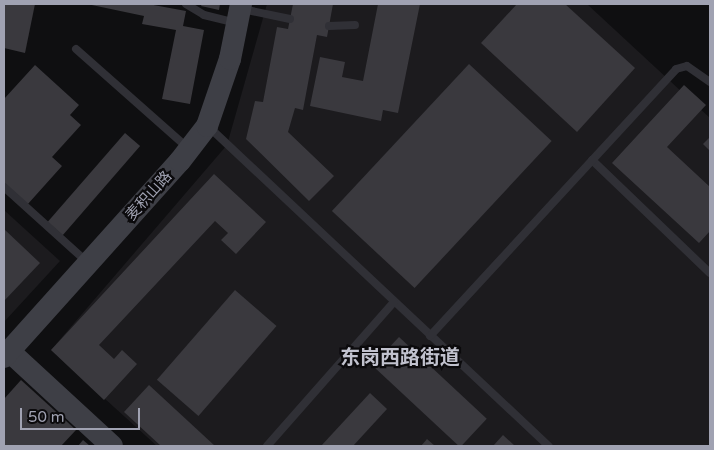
<!DOCTYPE html>
<meta charset="utf-8">
<style>
body{margin:0}
#map{position:relative;width:714px;height:450px;overflow:hidden;background:#0f0f11;font-family:"Varela Round","Noto Sans SC",sans-serif}
div>[style]{position:absolute}
[style*='--x']{left:calc(var(--x)*1px);top:calc(var(--y)*1px);width:calc(var(--w)*1px);rotate:calc(var(--a)*1deg)}
.built>*{inset:0;background:#1c1b1e}
.building>*{inset:0;background:#3a393e;transform-origin:0 0}
.lane>*{height:8px;margin:-4px;padding:0 4px;transform-origin:4px;border-radius:4px;background:#303036}
.secondary>*{height:22px;margin:-11px;padding:0 11px;transform-origin:11px;border-radius:11px;background:#3e3f46}
span{translate:-50% -50%;white-space:nowrap;text-align:center;line-height:1.15;-webkit-text-stroke:4.5px #0b0a0c;paint-order:stroke}
.street-label{font-size:15px;color:#a0a2b2}
.district-label{font-size:20px;color:#c1c2ce;font-weight:700}
.frame{position:absolute;inset:0;border:5px solid #a0a2b2;pointer-events:none}
.scale{position:absolute;left:20px;top:408px;width:120px;height:22px;box-sizing:border-box;border:2px solid #a0a2b2;border-top:0;padding-left:6px;font-size:15px;line-height:18px;white-space:nowrap;color:#a0a2b2;-webkit-text-stroke:4px #0b0a0c;paint-order:stroke}
</style>
<div id="map">
<div class="built">
<i style="clip-path:polygon(267px 4px,587px 4px,710px 118px,710px 446px,157px 446px,51px 350px,227px 145px)"></i>
<i style="clip-path:polygon(4px 210px,60px 261px,4px 322px)"></i>
</div>
<div class="building">
<i style="clip-path:polygon(4px 4px,35px 4px,25px 53px,4px 48px)"></i>
<i style="clip-path:polygon(87px 4px,148px 4px,186px 11px,183px 26px,204px 30px,190px 104px,162px 99px,176px 30px,142px 24px,144px 16px)"></i>
<i style="clip-path:polygon(202px 4px,220px 4px,219px 10px,201px 6px)"></i>
<i style="clip-path:polygon(293px 4px,333px 4px,327px 37px,317px 35px,303px 110px,295px 108px,288px 132px,334px 176px,309px 201px,246px 139px,255px 101px,263px 102px,277px 27px,288px 29px)"></i>
<i style="clip-path:polygon(378px 4px,420px 4px,398px 113px,383px 110px,381px 121px,310px 106px,320px 57px,345px 62px,342px 77px,363px 81px)"></i>
<i style="clip-path:polygon(517px 4px,565px 4px,635px 68px,577px 132px,481px 43px)"></i>
<i style="left:469px;top:64px;width:113px;height:201px;rotate:43deg"></i>
<i style="clip-path:polygon(35px 65px,79px 105px,70px 115px,81px 125px,52px 157px,62px 166px,27px 205px,4px 185px,4px 99px)"></i>
<i style="clip-path:polygon(684px 85px,706px 105px,667px 147px,710px 187px,710px 231px,699px 243px,612px 163px)"></i>
<i style="left:125px;top:133px;width:20px;height:118px;rotate:41deg"></i>
<i style="clip-path:polygon(710px 137px,710px 151px,703px 144px)"></i>
<i style="clip-path:polygon(214px 174px,266px 222px,236px 254px,221px 240px,228px 233px,215px 221px,99px 345px,114px 359px,122px 350px,137px 364px,104px 400px,51px 350px)"></i>
<i style="clip-path:polygon(4px 229px,40px 263px,4px 301px)"></i>
<i style="left:235px;top:290px;width:55px;height:119px;rotate:41deg"></i>
<i style="left:399px;top:337px;width:120px;height:39px;rotate:43deg"></i>
<i style="clip-path:polygon(21px 380px,76px 430px,61px 446px,4px 446px,4px 399px)"></i>
<i style="clip-path:polygon(149px 385px,215px 446px,161px 446px,124px 412px)"></i>
<i style="clip-path:polygon(370px 393px,387px 409px,353px 446px,321px 446px)"></i>
<i style="clip-path:polygon(503px 435px,515px 446px,493px 446px)"></i>
<i style="clip-path:polygon(427px 439px,435px 446px,421px 446px)"></i>
<i style="clip-path:polygon(83px 440px,90px 446px,78px 446px)"></i>
</div>
<div class="lane">
<i style="--x:186;--y:4;--w:21;--a:31"></i>
<i style="--x:204;--y:15;--w:32;--a:14"></i>
<i style="--x:242;--y:9;--w:49;--a:11.8"></i>
<i style="--x:329;--y:26;--w:26;--a:-2"></i>
<i style="--x:76;--y:49;--w:149;--a:41.5"></i>
<i style="--x:210;--y:128;--w:465;--a:43.2"></i>
<i style="--x:592;--y:160;--w:163;--a:43.8"></i>
<i style="--x:4;--y:187;--w:112;--a:42.1"></i>
<i style="--x:430;--y:336;--w:363;--a:-47.3"></i>
<i style="--x:676;--y:69;--w:11;--a:-15"></i>
<i style="--x:687;--y:66;--w:28;--a:35"></i>
<i style="--x:267;--y:446;--w:192;--a:-48.6"></i>
</div>
<div class="secondary">
<i style="--x:9;--y:351;--w:140;--a:42.7"></i>
<i style="--x:4;--y:357;--w:263;--a:-48.1"></i>
<i style="--x:180;--y:161;--w:44;--a:-52.4"></i>
<i style="--x:207;--y:126;--w:71;--a:-71.1"></i>
<i style="--x:230;--y:59;--w:56;--a:-78.7"></i>
</div>
<div class="street-label">
<span style="left:149px;top:196px;rotate:-48deg">麦积山路</span>
</div>
<div class="district-label">
<span style="left:400px;top:358px">东岗西路街道</span>
</div>
<div class="frame"></div>
<div class="scale">50 m</div>
</div>
